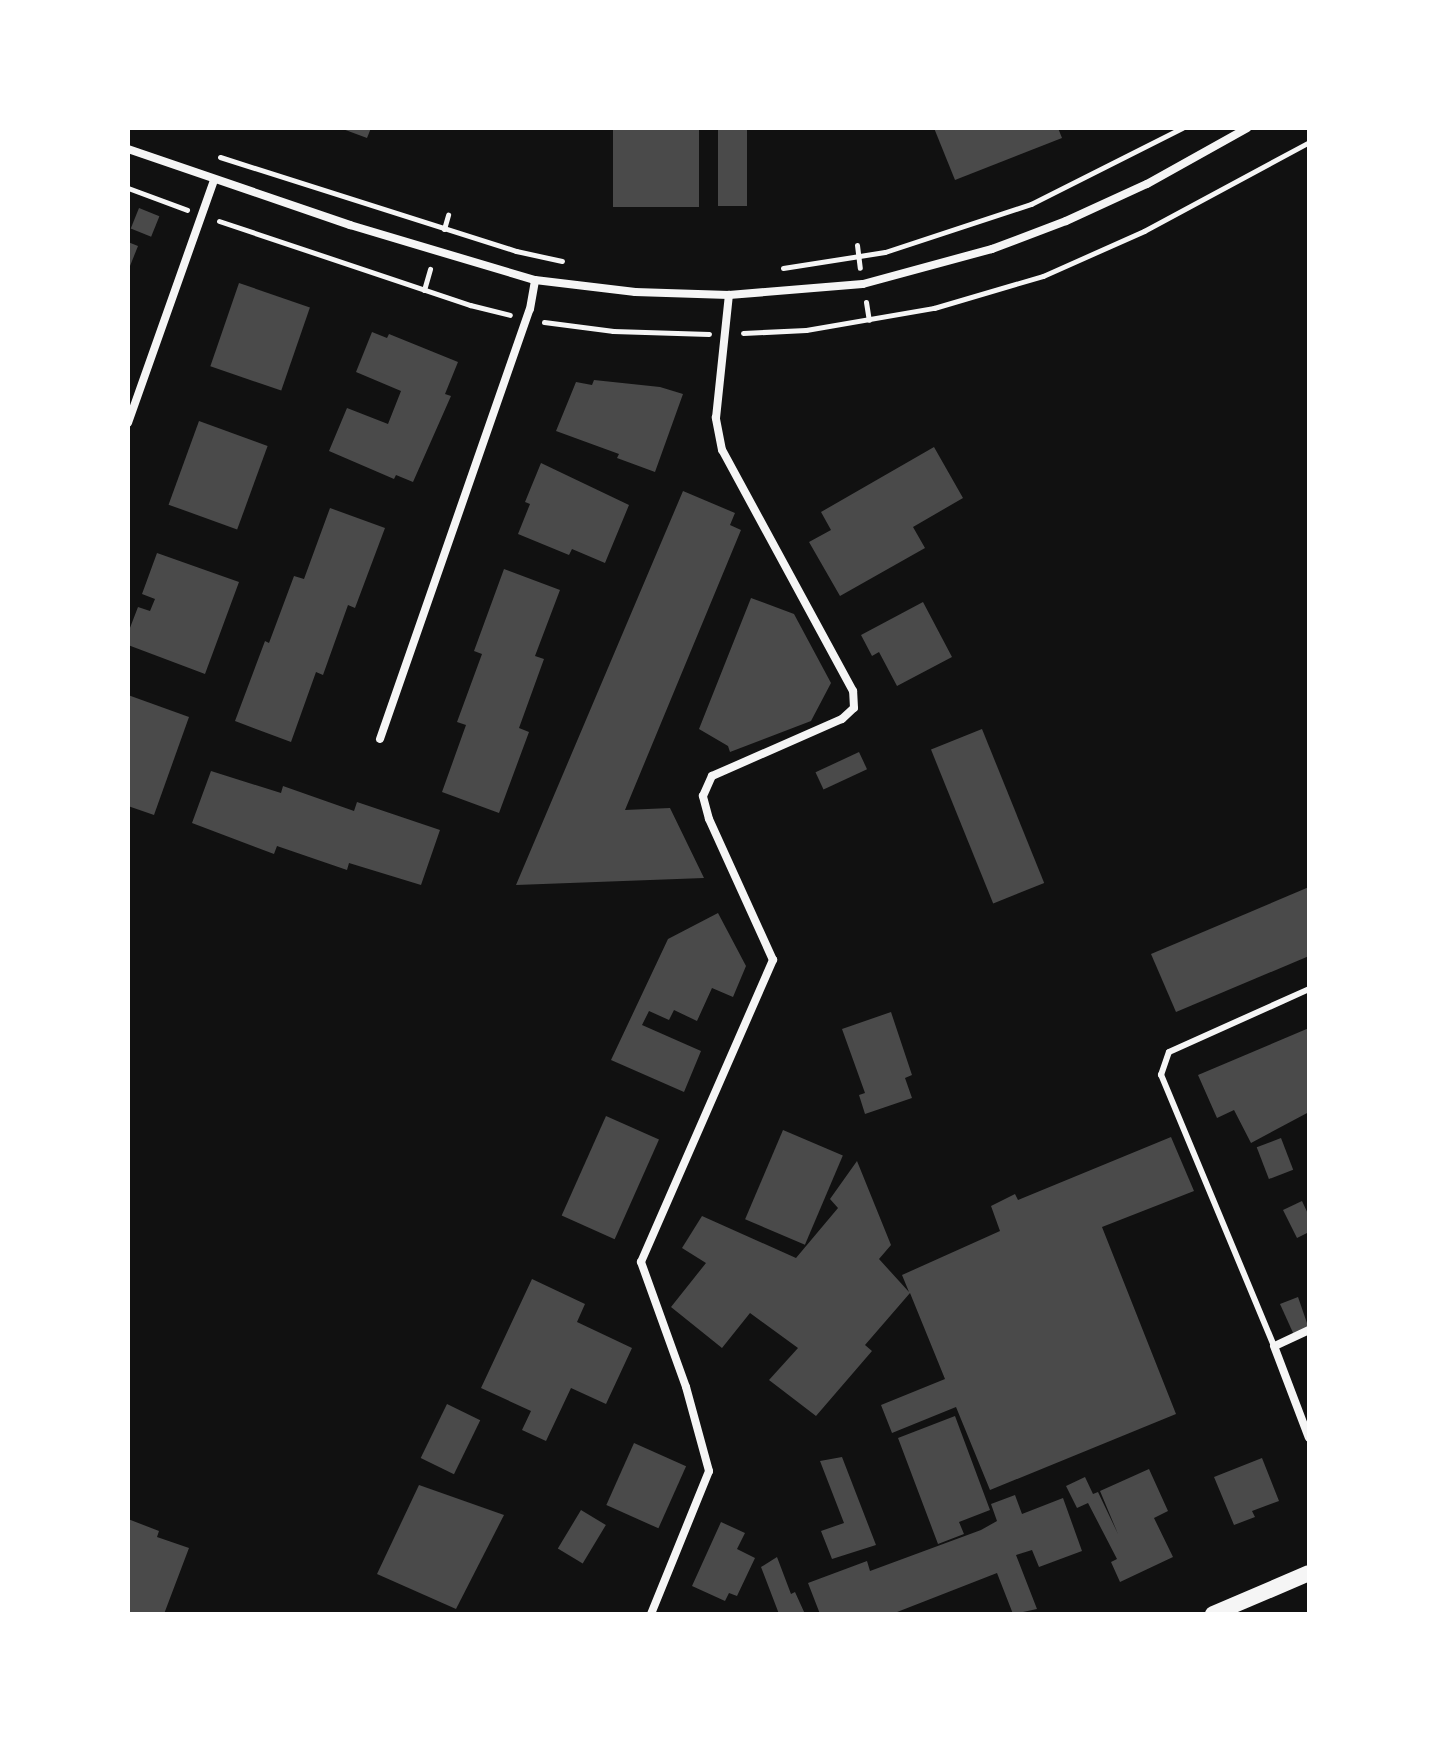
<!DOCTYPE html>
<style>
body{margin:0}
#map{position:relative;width:1437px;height:1742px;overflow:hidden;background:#111;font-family:"Open Sans",sans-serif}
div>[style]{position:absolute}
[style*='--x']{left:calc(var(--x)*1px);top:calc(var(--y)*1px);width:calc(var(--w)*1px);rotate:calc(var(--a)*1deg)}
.building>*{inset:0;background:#4a4a4a;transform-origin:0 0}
.path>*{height:5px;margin:-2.5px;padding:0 2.5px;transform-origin:2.5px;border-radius:2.5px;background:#f5f5f5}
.service>*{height:6px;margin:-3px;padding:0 3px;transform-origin:3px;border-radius:3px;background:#f5f5f5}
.minor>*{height:8px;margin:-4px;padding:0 4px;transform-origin:4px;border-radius:4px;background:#f5f5f5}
.secondary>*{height:16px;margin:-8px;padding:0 8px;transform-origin:8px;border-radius:8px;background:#f5f5f5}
span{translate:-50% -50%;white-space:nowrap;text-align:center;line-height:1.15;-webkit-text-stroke:6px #fff;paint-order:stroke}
.frame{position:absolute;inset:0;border:130px solid #fff;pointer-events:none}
</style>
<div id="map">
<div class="building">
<i style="clip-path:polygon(340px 128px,371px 128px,367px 138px)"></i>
<i style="left:613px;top:128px;width:86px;height:79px"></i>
<i style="left:718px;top:128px;width:29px;height:78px"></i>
<i style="clip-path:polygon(934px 128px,1058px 128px,1062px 138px,955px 180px)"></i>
<i style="left:139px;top:208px;width:22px;height:22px;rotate:22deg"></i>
<i style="clip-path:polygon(128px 242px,138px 246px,128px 271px)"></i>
<i style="left:239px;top:283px;width:75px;height:88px;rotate:19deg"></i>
<i style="clip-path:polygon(372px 332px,387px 338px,389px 334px,458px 362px,445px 394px,451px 396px,413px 482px,396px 475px,394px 479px,329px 451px,347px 408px,388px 424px,401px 391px,356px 372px)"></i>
<i style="clip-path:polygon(594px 380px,660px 387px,683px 394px,655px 472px,617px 458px,619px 454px,556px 431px,576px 382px,592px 385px)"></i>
<i style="left:199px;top:421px;width:73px;height:89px;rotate:20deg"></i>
<i style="clip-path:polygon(934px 447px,963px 498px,913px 527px,925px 548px,840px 596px,809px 542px,831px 530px,821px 512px)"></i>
<i style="clip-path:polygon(541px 463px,629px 505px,605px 563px,572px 549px,569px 555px,518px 534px,530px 504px,525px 502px)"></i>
<i style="clip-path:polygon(683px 491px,735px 513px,730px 525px,741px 530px,625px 810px,670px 808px,704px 878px,516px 885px)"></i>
<i style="clip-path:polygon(330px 508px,385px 528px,355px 608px,348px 605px,323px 675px,316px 672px,291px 742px,235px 721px,265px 641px,269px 643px,294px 576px,304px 579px)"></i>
<i style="clip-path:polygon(157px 553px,239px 582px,205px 674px,128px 645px,128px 633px,138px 607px,150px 611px,155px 599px,142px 594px)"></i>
<i style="clip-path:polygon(504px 569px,560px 590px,535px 656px,544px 659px,519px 728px,529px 732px,499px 813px,442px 792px,466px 725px,457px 722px,482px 654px,474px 651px)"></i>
<i style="clip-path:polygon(751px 598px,794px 614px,831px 683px,811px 721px,730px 752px,728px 746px,699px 729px)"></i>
<i style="clip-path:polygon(923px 602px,952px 657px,897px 686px,879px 652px,872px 656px,861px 635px)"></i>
<i style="clip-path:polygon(128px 695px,189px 717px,154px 815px,128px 806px)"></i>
<i style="left:982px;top:729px;width:166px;height:55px;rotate:68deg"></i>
<i style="left:859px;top:752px;width:19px;height:48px;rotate:65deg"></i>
<i style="clip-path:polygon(211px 771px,281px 793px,283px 786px,354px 811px,357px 802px,440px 830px,421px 885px,349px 863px,347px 870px,277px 846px,274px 854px,192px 823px)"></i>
<i style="clip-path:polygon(1309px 887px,1309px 956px,1176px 1012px,1151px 954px)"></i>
<i style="clip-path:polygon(718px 913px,746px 966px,733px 997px,712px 988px,697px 1021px,674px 1010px,669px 1020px,649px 1011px,642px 1025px,701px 1051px,684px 1092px,611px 1060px,668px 939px)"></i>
<i style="clip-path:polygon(891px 1012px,912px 1075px,905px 1078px,912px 1098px,865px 1114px,859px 1095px,865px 1093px,842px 1029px)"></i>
<i style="clip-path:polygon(1309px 1028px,1309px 1112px,1251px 1143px,1234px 1110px,1217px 1118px,1198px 1075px)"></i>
<i style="left:606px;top:1116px;width:58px;height:109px;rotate:24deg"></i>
<i style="left:783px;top:1130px;width:65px;height:97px;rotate:23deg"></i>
<i style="clip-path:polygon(1171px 1137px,1194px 1191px,1102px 1227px,1176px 1414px,990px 1490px,956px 1407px,892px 1433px,881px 1405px,945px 1379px,910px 1293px,865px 1345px,872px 1351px,816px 1416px,769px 1380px,798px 1348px,750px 1313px,722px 1348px,671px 1307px,706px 1263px,682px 1248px,702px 1216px,796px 1258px,838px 1208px,830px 1199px,857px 1161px,891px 1245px,879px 1259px,909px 1292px,902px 1275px,1000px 1231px,991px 1206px,1015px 1194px,1018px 1200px)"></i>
<i style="left:1281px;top:1138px;width:34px;height:26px;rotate:69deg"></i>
<i style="clip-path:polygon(1302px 1201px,1309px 1216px,1309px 1232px,1297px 1238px,1283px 1210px)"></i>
<i style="clip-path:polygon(532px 1279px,585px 1304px,577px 1322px,632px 1348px,606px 1404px,571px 1388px,546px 1441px,522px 1430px,531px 1411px,481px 1388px)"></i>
<i style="clip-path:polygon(1298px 1297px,1309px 1329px,1294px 1335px,1280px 1304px)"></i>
<i style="left:447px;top:1404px;width:37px;height:60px;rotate:26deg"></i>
<i style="clip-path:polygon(955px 1416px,990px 1510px,959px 1522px,964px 1534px,938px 1544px,898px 1438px)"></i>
<i style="left:634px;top:1443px;width:57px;height:68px;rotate:24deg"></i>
<i style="clip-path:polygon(842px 1457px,876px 1545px,832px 1559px,821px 1531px,844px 1523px,820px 1461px)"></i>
<i style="clip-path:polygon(1262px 1458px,1279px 1501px,1252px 1511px,1255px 1517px,1234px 1525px,1214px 1477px)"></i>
<i style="clip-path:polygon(1149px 1469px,1168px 1511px,1154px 1518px,1173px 1557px,1120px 1582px,1111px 1562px,1117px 1559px,1088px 1503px,1077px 1508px,1066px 1486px,1085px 1477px,1093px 1494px,1098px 1492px,1118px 1534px,1100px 1491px)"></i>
<i style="clip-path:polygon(419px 1485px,504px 1515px,456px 1609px,377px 1574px)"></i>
<i style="clip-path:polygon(1015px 1495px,1022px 1514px,1063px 1498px,1082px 1551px,1039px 1567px,1032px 1550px,1016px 1555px,1037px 1609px,1013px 1614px,997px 1573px,892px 1614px,820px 1614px,808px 1583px,867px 1561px,870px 1571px,981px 1530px,997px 1521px,991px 1504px)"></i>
<i style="left:581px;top:1510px;width:29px;height:45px;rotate:31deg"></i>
<i style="clip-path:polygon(128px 1519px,159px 1531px,157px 1537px,189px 1548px,164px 1614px,128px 1614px)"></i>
<i style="clip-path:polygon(721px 1522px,745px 1533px,737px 1549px,755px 1558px,737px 1596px,729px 1593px,725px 1601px,692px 1586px)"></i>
<i style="clip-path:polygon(777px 1557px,791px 1594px,795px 1592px,805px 1614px,779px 1614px,761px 1567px)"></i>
</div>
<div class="path">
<i style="--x:220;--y:157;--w:311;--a:17.6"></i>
<i style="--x:516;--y:251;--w:47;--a:12.3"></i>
<i style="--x:128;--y:188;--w:63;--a:20.4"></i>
<i style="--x:219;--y:221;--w:265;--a:18.5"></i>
<i style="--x:470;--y:305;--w:41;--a:14"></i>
<i style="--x:444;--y:229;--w:15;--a:-74"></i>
<i style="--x:857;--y:245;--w:23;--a:83"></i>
<i style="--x:783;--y:268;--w:103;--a:-8.9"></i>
<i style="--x:885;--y:252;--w:154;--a:-18.2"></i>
<i style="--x:1031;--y:204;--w:169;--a:-26.7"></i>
<i style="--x:424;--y:290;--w:22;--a:-74"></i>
<i style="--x:866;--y:302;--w:18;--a:81"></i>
<i style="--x:544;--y:322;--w:70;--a:7.4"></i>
<i style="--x:613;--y:331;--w:96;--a:1.8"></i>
<i style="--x:743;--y:333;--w:63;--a:-2.7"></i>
<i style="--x:806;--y:330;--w:130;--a:-9.8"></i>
<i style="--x:934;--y:308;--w:114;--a:-16.4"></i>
<i style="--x:1043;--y:276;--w:111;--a:-24"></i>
<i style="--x:1144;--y:231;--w:187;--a:-28.3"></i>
</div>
<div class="service">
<i style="--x:1274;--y:1346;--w:294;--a:-112.6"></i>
<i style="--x:1161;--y:1075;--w:24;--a:-71"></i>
<i style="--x:1169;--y:1052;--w:154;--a:-24.2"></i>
</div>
<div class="minor">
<i style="--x:128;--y:149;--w:235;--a:18.9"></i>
<i style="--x:350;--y:225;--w:193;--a:16.6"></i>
<i style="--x:535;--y:280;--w:101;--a:6.8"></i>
<i style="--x:635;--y:292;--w:94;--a:1.8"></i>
<i style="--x:729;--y:295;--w:134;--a:-4.7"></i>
<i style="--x:863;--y:284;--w:134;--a:-15.2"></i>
<i style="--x:992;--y:249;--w:79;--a:-20.7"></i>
<i style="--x:1066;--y:221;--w:89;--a:-24.6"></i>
<i style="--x:1147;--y:184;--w:115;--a:-29.2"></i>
<i style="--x:128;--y:423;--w:258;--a:-70.5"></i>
<i style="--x:380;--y:739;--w:455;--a:-70.8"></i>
<i style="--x:530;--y:309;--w:29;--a:-80"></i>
<i style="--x:1309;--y:1330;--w:38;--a:155"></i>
<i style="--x:1274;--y:1346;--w:98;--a:69.2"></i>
<i style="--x:651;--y:1614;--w:154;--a:-67.9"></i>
<i style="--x:709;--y:1471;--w:87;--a:-105.3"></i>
<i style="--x:686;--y:1387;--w:133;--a:-109.8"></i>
<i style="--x:641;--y:1262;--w:330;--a:-66.4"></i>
<i style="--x:773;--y:960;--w:155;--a:-114.4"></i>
<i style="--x:709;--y:819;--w:24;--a:-105"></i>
<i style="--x:703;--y:796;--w:22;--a:-66"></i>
<i style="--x:712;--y:776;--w:142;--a:-23.7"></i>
<i style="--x:842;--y:719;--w:16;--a:-43"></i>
<i style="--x:854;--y:708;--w:17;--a:-93"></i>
<i style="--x:853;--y:691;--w:274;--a:-118.5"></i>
<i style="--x:722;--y:450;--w:33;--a:-101"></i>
<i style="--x:716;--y:418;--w:124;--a:-84"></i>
</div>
<div class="secondary">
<i style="--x:1213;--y:1614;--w:104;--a:-23.1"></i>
</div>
<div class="frame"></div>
</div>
